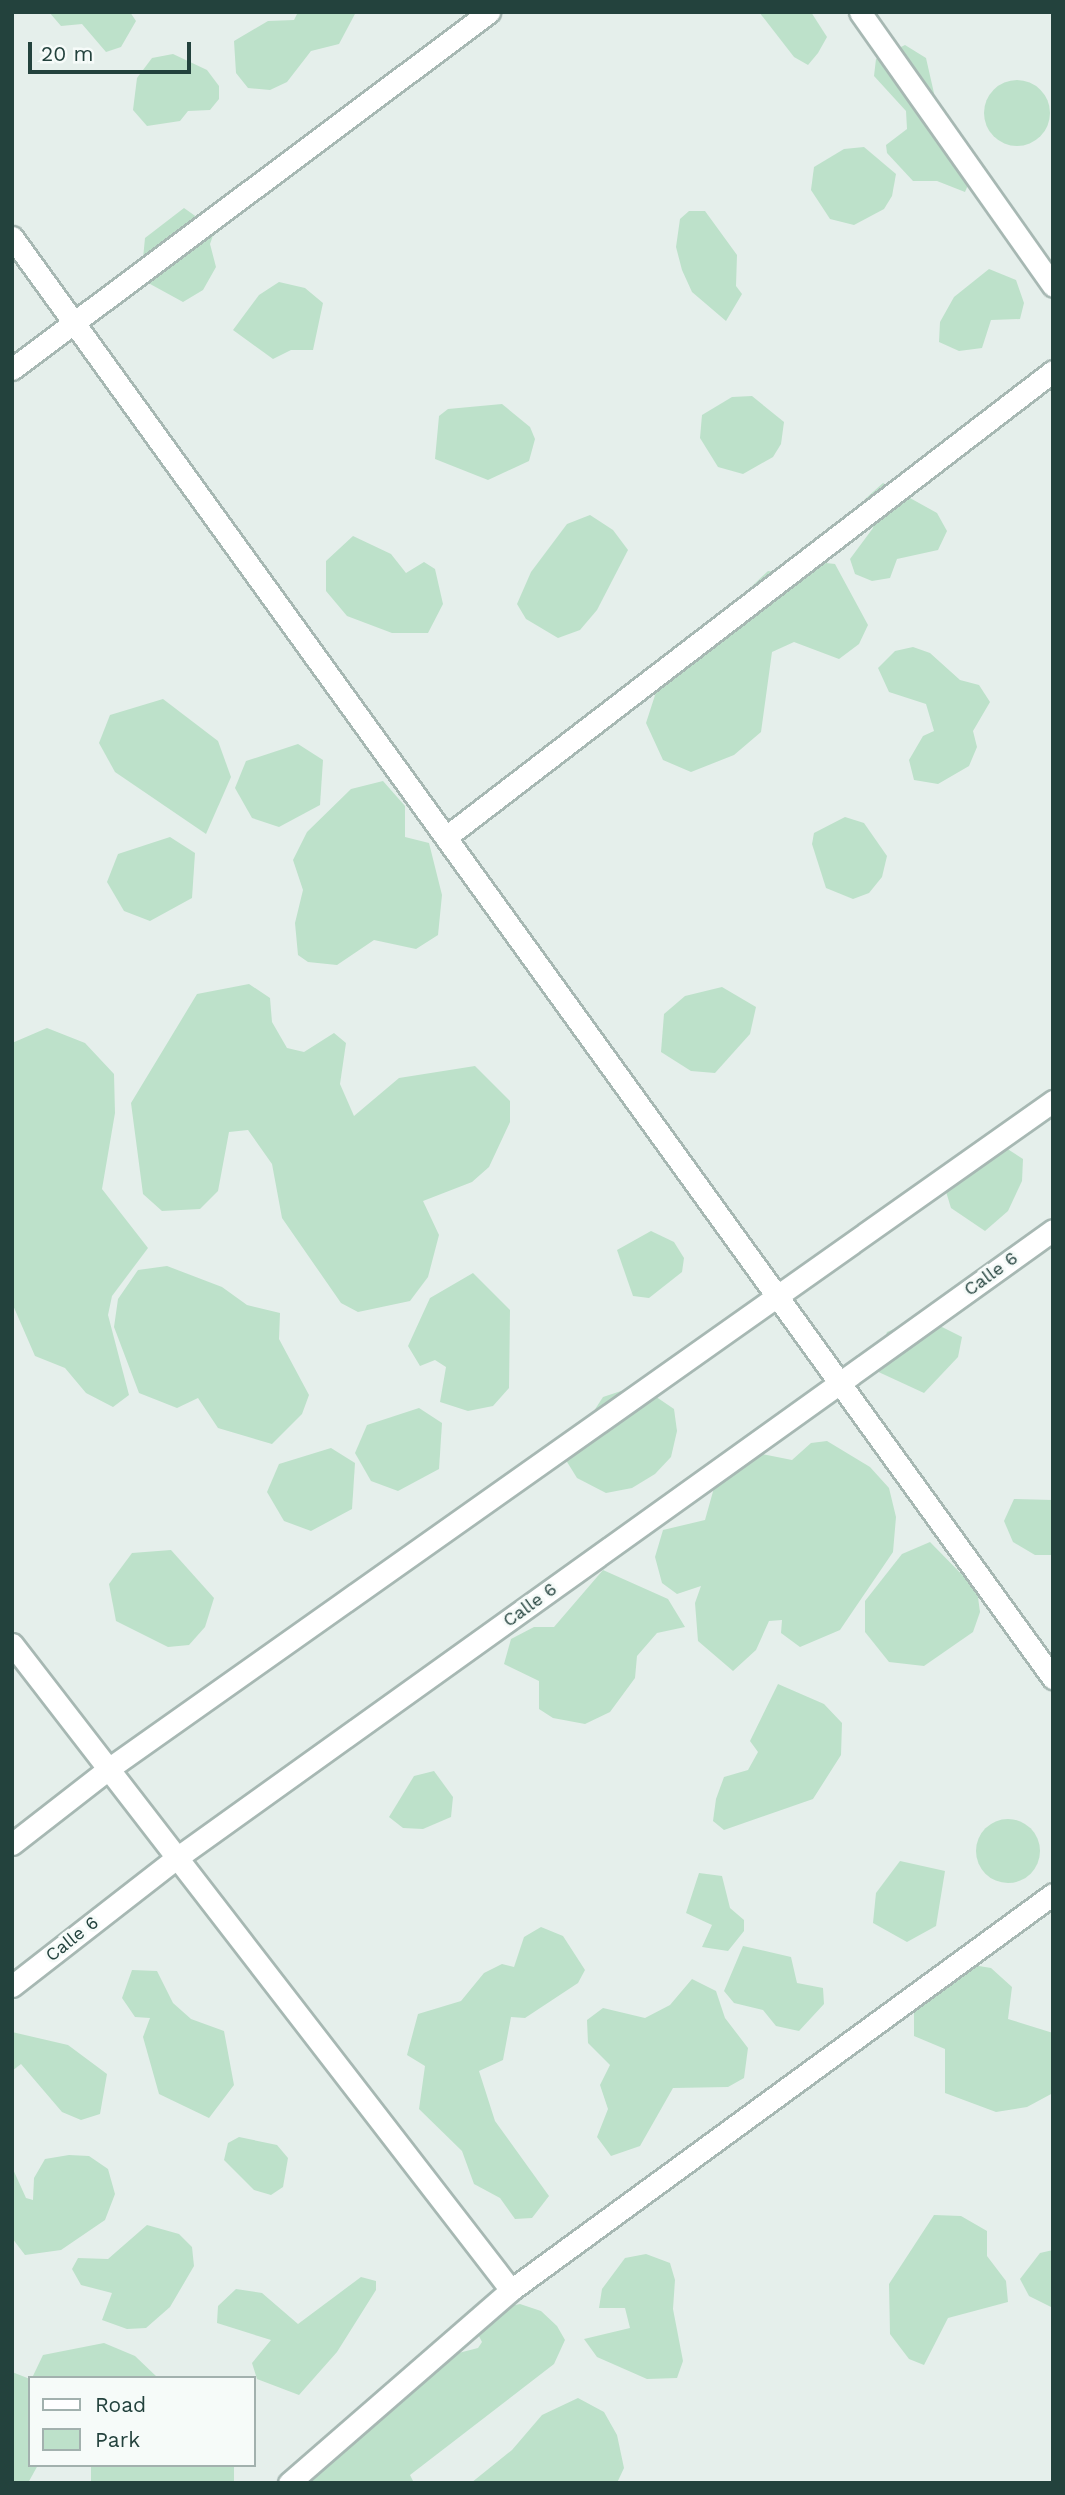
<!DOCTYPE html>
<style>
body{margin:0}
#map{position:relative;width:1065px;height:2495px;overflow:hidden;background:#e5efeb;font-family:"Work Sans",sans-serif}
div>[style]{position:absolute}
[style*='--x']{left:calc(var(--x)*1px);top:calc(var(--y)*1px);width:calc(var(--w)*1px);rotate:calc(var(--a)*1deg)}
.green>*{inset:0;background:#bde1ca;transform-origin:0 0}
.round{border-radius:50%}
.roads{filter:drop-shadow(2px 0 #a7b8b3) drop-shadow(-2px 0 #a7b8b3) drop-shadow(0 2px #a7b8b3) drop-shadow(0 -2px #a7b8b3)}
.minor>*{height:21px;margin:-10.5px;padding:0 10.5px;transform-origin:10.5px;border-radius:10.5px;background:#fff}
span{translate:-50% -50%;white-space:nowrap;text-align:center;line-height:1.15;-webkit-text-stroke:6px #f6fbf9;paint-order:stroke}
.street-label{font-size:18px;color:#23423d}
.frame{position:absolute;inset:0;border:14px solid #23423d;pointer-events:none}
.legend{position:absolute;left:28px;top:2376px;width:228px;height:91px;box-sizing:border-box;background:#f6fbf9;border:2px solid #a2b1ae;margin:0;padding:9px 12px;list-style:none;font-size:21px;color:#23423d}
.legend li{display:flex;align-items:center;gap:14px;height:35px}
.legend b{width:35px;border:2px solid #a2b1ae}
.scale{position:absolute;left:28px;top:42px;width:163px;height:32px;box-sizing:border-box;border:4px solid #23423d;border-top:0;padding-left:9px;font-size:21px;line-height:24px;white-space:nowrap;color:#23423d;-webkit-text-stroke:5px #f6fbf9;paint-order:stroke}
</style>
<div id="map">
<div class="green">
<i style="clip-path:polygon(49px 12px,130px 12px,136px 21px,121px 47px,106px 52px,82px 24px,61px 26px)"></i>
<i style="clip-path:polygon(298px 12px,356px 12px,339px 44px,311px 51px,287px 82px,270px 90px,248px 88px,236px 73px,234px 41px,268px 21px,294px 20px)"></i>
<i style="clip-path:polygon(759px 12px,811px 12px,827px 37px,818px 53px,808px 65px,794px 57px)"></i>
<i style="clip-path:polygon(905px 45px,926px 58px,936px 102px,977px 164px,965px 192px,937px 181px,913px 181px,887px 153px,886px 145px,907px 129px,906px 111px,874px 76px,876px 59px)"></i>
<i style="clip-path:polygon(173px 54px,207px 70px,219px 86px,219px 99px,210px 110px,188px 111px,180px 121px,147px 126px,133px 110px,137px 78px,152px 58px)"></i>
<i class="round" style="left:984px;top:80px;width:66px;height:66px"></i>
<i style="clip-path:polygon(864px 147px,896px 174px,892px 196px,884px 209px,854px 225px,830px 219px,811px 190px,814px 167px,844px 149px)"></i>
<i style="clip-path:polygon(184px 208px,215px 230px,210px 244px,216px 267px,203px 290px,183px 302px,141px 279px,145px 238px)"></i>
<i style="clip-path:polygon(689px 211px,705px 211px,737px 255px,736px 286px,742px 294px,726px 321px,692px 292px,682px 270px,676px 247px,680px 219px)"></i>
<i style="clip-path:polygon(989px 269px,1016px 280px,1024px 303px,1020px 319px,991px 320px,982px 348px,959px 351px,939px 342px,940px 322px,954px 297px)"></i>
<i style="clip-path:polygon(279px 282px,305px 288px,323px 303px,313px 350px,291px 350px,273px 359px,233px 330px,259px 295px)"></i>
<i style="clip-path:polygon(752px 396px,784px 422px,781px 444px,773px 457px,743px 474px,718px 467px,700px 438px,702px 415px,732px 397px)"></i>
<i style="clip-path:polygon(502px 404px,530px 427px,535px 439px,529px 461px,488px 480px,435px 459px,439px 416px,448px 409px)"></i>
<i style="clip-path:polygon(883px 483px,937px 513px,947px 531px,938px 550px,897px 559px,890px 578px,872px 581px,855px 574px,850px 559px,873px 528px,864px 500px)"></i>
<i style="clip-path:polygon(590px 515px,613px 530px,628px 550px,597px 610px,580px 630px,558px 638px,526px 619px,517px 604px,531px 572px,567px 524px)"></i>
<i style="clip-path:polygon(353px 536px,391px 554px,406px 573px,424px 562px,435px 569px,443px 604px,428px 633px,392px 633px,347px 616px,326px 591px,326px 561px)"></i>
<i style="clip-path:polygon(817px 562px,835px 564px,868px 625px,859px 644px,839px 659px,794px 642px,772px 652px,761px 732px,734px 755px,691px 772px,663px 760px,646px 723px,669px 652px,710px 621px,737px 631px,750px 618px,750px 588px,768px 571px,800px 576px)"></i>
<i style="clip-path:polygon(913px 647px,930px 653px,960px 680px,979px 685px,990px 702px,973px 731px,977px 747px,969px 766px,938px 784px,914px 780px,909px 760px,923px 736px,934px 731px,926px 704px,889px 692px,878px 668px,895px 651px)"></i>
<i style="clip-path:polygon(163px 699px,218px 741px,231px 777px,206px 834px,115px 772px,99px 743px,110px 715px)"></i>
<i style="clip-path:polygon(298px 744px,323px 760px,320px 805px,279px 827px,252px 818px,235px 788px,246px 761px)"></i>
<i style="clip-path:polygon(383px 781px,405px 806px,405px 837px,429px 843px,442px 895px,438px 935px,416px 949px,374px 940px,337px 965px,308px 962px,298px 955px,295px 923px,303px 890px,293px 860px,307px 832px,351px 789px)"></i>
<i style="clip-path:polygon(845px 817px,864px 823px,887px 856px,882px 877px,869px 893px,853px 899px,826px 888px,812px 844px,814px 833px)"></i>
<i style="clip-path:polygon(170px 837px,195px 853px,192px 898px,150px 921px,124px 911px,107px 882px,118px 854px)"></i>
<i style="clip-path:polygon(249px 984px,270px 998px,272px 1022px,287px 1048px,304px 1052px,334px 1033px,346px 1043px,340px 1084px,354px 1116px,399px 1078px,475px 1066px,510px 1101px,510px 1122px,489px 1167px,472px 1182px,423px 1201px,439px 1235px,428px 1277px,410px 1301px,358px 1312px,341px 1303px,282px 1218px,272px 1164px,248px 1130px,229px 1132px,218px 1191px,200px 1209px,162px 1211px,143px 1194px,131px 1103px,197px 994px)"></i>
<i style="clip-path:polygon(722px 987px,756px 1007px,750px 1034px,715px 1073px,691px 1071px,661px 1052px,664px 1014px,685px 996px)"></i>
<i style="clip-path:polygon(47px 1028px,85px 1043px,114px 1074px,115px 1113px,102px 1189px,148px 1248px,112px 1296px,108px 1315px,129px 1395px,113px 1407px,86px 1393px,65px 1368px,35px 1356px,12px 1303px,12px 1043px)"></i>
<i style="clip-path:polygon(1006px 1148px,1023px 1159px,1022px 1181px,1008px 1211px,985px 1231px,951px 1208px,943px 1182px,980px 1151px)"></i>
<i style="clip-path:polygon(651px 1231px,674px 1242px,684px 1258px,682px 1272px,649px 1298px,633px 1296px,617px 1250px)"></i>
<i style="clip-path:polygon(167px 1266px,222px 1287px,247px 1305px,280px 1313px,279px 1339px,309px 1395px,302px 1414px,272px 1444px,218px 1428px,198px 1398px,177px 1408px,139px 1393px,114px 1327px,118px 1299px,138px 1270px)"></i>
<i style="clip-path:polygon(473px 1273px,510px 1310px,509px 1388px,493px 1406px,468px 1411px,440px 1402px,446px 1367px,435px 1360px,420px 1366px,408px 1346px,430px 1298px)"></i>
<i style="clip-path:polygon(922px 1317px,962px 1337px,958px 1357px,924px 1393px,872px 1369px,887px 1332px)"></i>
<i style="clip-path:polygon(627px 1389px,649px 1392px,674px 1409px,677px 1431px,671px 1457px,655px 1474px,632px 1488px,606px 1493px,577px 1478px,564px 1457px,603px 1397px)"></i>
<i style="clip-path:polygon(419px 1408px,442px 1423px,439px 1469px,398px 1491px,371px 1481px,355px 1453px,367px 1425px)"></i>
<i style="clip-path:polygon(827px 1441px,870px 1467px,889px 1488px,896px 1517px,893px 1552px,840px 1630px,800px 1647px,781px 1633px,782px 1620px,769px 1621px,756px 1650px,733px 1671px,698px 1641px,695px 1603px,701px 1586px,677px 1594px,662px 1583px,655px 1557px,663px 1530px,705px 1520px,719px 1470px,762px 1454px,792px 1460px,811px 1443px)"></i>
<i style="clip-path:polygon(331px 1448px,355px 1463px,352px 1509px,311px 1531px,284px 1521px,267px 1492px,279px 1464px)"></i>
<i style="clip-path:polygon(1014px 1499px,1053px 1500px,1053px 1555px,1035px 1555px,1013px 1542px,1004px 1521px)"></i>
<i style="clip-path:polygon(930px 1542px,977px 1590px,980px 1612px,973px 1632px,924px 1666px,889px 1662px,865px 1632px,865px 1601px,902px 1554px)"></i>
<i style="clip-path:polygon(171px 1550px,214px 1598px,205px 1627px,189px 1645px,168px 1647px,116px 1621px,109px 1584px,132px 1553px)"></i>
<i style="clip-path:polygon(603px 1570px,668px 1599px,685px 1627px,657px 1633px,637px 1656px,635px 1678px,610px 1712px,585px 1724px,553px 1718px,539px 1709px,539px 1681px,504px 1664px,511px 1639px,534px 1627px,554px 1627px)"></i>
<i style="clip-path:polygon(778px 1684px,824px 1704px,842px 1723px,841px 1755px,813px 1799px,724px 1830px,713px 1821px,716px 1799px,724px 1777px,748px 1770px,758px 1752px,750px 1741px)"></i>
<i style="clip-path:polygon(434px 1771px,453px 1797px,451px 1817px,423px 1829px,403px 1828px,389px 1817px,414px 1776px)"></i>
<i class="round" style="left:976px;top:1819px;width:64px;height:64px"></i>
<i style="clip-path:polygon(900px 1861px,945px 1871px,936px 1926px,907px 1942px,873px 1923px,876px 1893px)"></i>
<i style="clip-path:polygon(699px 1873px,722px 1876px,730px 1908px,744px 1920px,744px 1931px,728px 1951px,702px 1947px,712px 1925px,686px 1913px)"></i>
<i style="clip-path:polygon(541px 1927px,563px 1936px,585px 1970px,578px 1983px,525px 2018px,511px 2017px,503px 2060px,479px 2071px,495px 2121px,549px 2196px,532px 2218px,515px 2219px,500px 2198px,474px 2184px,462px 2151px,419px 2109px,425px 2066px,407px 2055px,418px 2014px,461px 2001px,484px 1973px,502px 1964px,514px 1967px,524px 1937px)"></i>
<i style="clip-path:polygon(743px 1946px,791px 1957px,797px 1983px,823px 1988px,824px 2004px,799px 2031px,776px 2026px,763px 2010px,734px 2003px,724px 1991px)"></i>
<i style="clip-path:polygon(967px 1964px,991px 1968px,1012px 1987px,1008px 2019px,1053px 2033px,1053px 2093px,1027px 2107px,996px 2112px,945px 2093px,945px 2049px,914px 2036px,914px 1997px)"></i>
<i style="clip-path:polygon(132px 1970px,157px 1971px,173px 2003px,191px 2019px,224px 2031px,234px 2085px,209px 2118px,159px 2094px,143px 2037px,150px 2018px,135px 2017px,122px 1998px)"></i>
<i style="clip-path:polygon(692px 1979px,716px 1991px,725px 2018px,748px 2048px,744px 2078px,728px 2087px,673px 2088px,640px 2146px,611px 2156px,597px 2137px,608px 2109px,600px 2085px,610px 2065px,588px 2043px,587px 2020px,603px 2008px,645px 2018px,670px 2005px)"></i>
<i style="clip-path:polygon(12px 2032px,68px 2045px,107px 2074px,100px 2114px,81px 2120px,62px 2112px,21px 2064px,12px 2071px)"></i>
<i style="clip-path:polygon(239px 2137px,277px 2145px,288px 2158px,283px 2187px,271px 2195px,254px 2190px,224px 2160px,228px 2143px)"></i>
<i style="clip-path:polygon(69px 2155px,89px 2156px,108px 2169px,115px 2194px,105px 2220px,61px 2250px,25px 2255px,12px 2238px,12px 2167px,26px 2198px,33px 2200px,34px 2178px,45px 2159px)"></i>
<i style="clip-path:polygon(934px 2215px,961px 2216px,987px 2231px,987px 2256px,1006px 2281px,1008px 2302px,948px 2318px,924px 2365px,909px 2359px,890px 2334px,889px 2284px)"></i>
<i style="clip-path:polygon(147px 2225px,179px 2234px,192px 2247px,194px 2266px,170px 2307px,146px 2328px,127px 2329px,102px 2320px,112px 2293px,81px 2285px,72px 2269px,78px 2258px,108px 2259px)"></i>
<i style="clip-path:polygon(1053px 2250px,1053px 2308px,1029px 2296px,1020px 2279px,1040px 2253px)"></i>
<i style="clip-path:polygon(646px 2254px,670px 2263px,675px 2280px,673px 2309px,683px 2361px,677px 2378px,647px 2379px,597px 2357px,584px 2339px,630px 2328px,625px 2308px,599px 2308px,602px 2289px,625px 2258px)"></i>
<i style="clip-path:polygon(361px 2277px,376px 2281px,376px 2290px,337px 2352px,299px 2395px,257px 2379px,252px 2363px,271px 2340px,217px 2323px,218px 2306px,236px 2289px,262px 2293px,298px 2324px)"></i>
<i style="clip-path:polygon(520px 2304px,541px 2311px,557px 2326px,565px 2340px,554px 2364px,410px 2475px,414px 2483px,312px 2483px,316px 2468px,407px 2376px,426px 2379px,435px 2359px,478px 2348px,482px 2342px,476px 2330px,501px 2308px)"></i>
<i style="clip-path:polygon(104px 2343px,135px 2356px,158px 2378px,32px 2378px,43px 2355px)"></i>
<i style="clip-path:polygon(12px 2372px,30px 2379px,30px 2465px,38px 2465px,28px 2483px,12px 2483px)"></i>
<i style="clip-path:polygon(578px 2398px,604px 2412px,617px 2435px,624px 2468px,617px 2483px,471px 2483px,512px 2450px,542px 2415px)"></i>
<i style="left:91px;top:2465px;width:143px;height:21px"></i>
</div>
<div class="roads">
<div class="minor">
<i style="--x:860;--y:12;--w:335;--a:54.8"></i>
<i style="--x:12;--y:237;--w:1778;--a:54.16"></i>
<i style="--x:12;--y:369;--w:596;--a:-36.81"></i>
<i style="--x:446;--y:837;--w:765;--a:-37.51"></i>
<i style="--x:12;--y:1644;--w:816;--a:52.32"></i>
<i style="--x:12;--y:1844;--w:125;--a:-37.9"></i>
<i style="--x:111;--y:1767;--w:1154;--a:-35.26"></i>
<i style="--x:12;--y:1986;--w:210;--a:-37.9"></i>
<i style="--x:178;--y:1857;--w:1076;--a:-35.62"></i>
<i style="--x:289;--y:2483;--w:294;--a:-41"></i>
<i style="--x:511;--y:2290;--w:671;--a:-36.15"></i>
</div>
</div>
<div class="street-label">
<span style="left:991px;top:1274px;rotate:-36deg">Calle 6</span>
<span style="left:530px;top:1605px;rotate:-36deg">Calle 6</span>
<span style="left:72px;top:1939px;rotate:-38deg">Calle 6</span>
</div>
<div class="frame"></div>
<ul class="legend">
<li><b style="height:9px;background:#fff"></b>Road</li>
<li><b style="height:19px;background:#bde1ca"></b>Park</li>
</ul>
<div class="scale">20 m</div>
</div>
